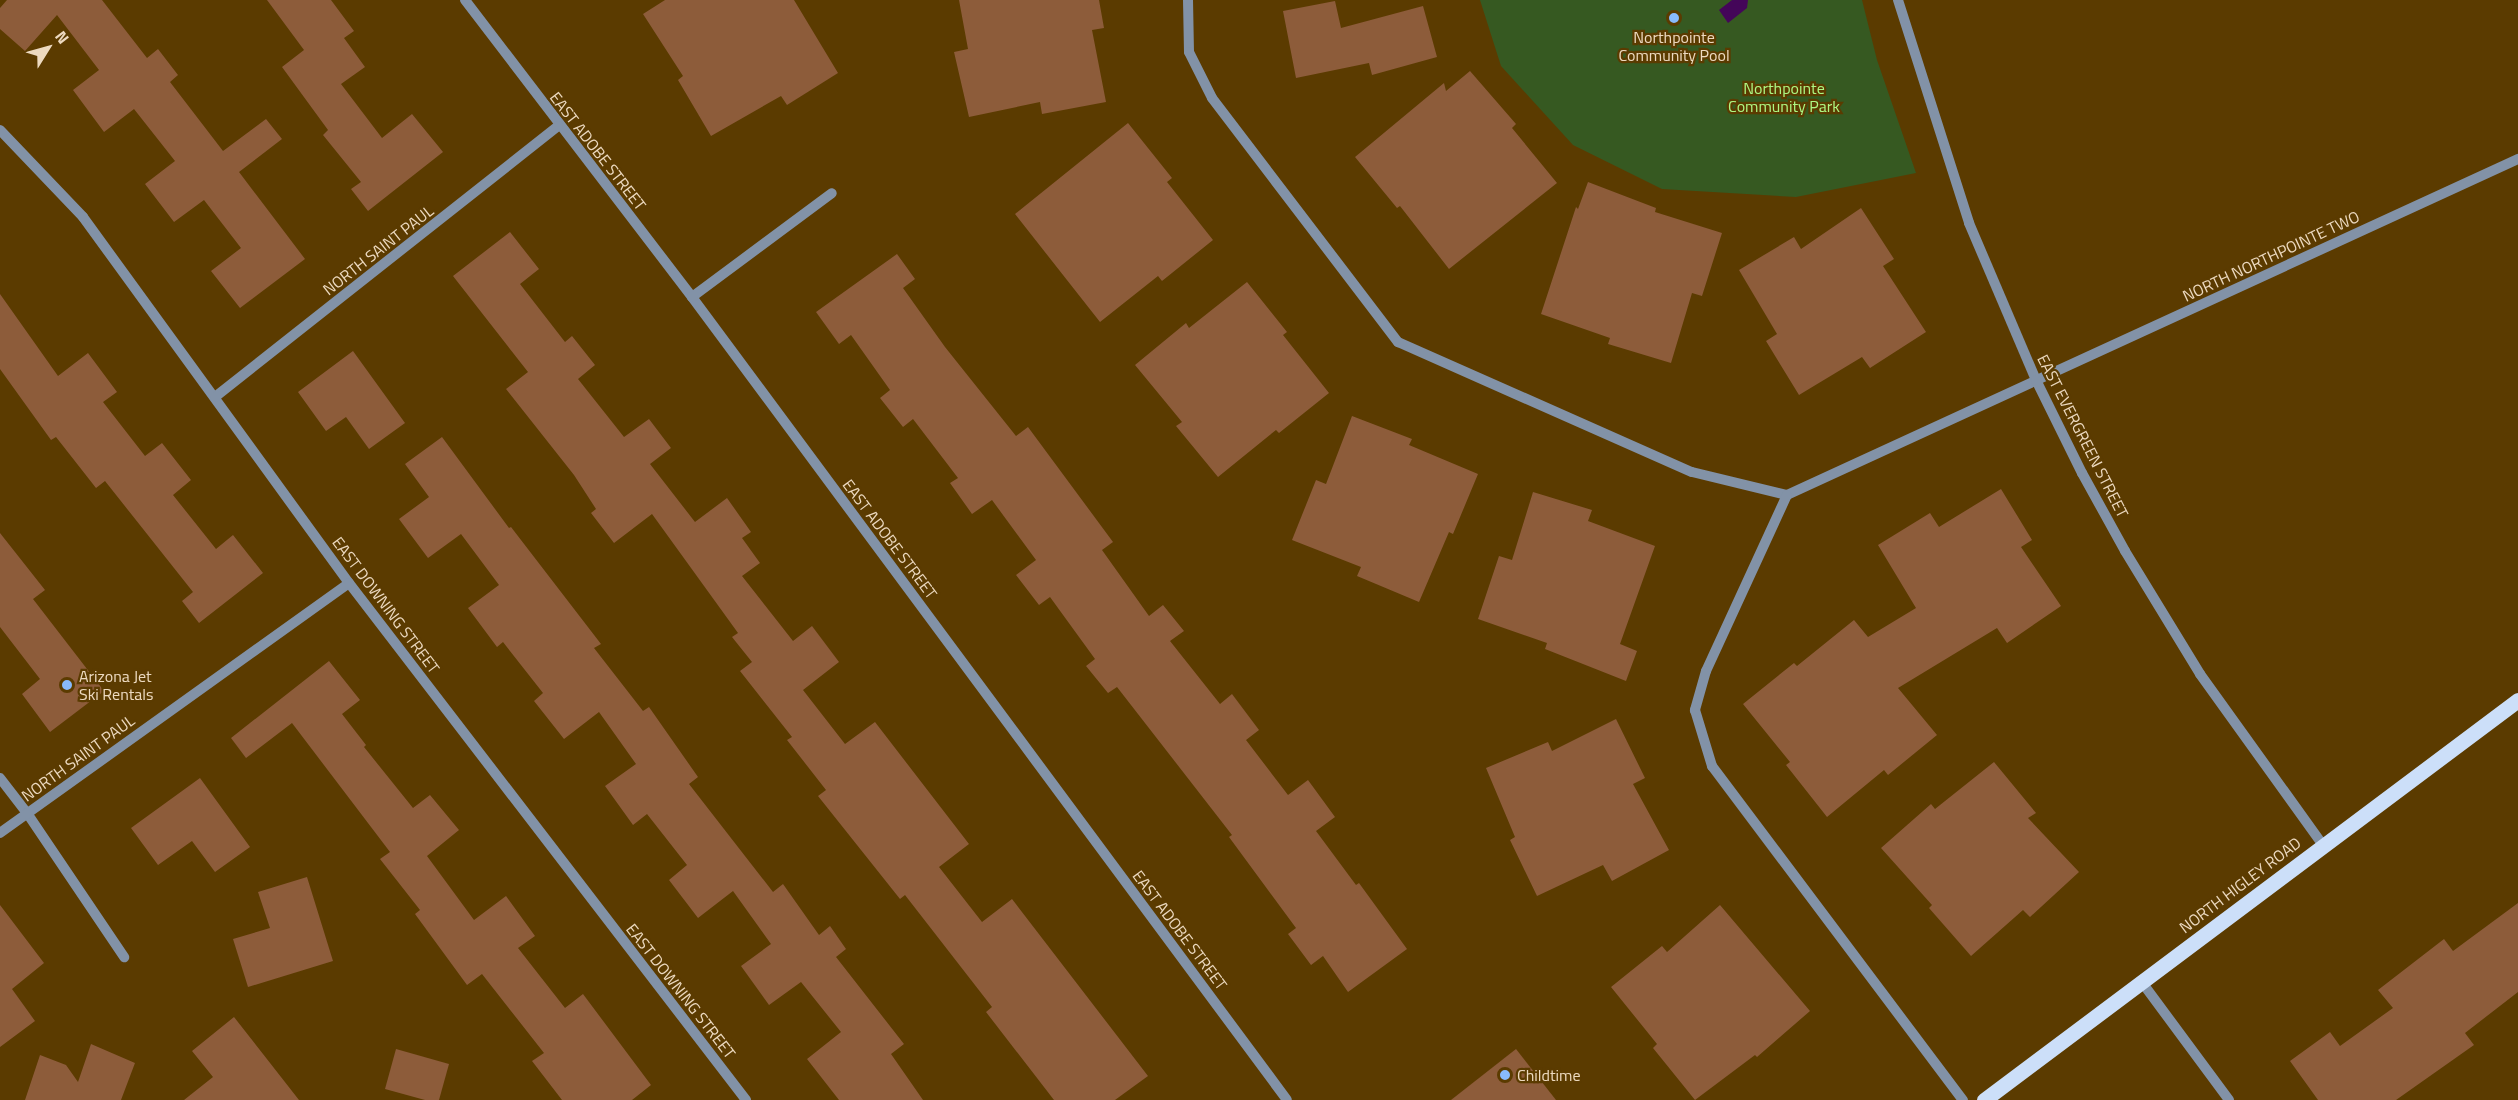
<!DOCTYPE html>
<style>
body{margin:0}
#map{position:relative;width:2518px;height:1100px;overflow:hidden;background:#5b3b00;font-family:"Titillium Web",sans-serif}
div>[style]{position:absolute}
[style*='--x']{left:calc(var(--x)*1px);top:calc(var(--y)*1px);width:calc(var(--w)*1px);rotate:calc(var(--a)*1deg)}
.green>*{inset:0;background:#365921}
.water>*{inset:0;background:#440659}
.building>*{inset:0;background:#8d5c3a}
.minor>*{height:10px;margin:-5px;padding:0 5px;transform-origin:5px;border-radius:5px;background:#8292a7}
.major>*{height:15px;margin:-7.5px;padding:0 7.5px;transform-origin:7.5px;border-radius:7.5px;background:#ccdff9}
.dots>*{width:16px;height:16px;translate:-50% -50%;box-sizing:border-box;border:3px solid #5b3b00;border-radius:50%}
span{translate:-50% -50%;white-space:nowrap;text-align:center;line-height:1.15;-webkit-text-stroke:4.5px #5b3b00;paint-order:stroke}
.poi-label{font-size:16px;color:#eddac0}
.left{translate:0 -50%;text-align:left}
.park-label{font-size:16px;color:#adf884}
.street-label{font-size:16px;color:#eddac0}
.north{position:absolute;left:18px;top:18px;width:60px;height:60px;-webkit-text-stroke:4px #5b3b00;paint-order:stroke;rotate:53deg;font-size:16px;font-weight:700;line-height:24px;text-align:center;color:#eddac0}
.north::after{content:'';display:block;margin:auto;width:21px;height:27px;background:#eddac0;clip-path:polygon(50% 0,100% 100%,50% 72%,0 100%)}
</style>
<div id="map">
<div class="green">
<i style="clip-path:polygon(1480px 0,1862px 0,1877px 60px,1916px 173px,1796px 197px,1662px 189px,1573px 145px,1501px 66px)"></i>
</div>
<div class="water">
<i style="clip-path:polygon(1732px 0,1748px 0,1747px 8px,1728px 23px,1719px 10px)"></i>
</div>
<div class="building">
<i style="clip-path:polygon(7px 0,102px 0,147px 58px,158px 49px,178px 75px,170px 82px,223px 151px,266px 119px,282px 139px,239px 172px,305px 259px,240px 308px,211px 271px,241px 248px,204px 200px,174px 222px,145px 184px,175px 161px,134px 109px,104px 132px,73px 90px,99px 70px,57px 15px,25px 51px,0 29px,0 8px)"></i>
<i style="clip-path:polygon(267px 0,331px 0,354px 31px,344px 38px,365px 67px,341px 84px,382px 138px,412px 114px,443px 152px,368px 211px,351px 189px,361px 182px,323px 135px,328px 130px,282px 67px,304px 50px)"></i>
<i style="clip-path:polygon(665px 0,794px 0,838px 73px,787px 105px,781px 96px,711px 136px,678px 80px,683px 76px,643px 14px)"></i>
<i style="clip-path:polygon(959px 0,1099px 0,1104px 28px,1092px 30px,1106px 102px,1042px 114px,1040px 102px,969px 117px,954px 52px,968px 49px)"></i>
<i style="clip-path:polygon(1335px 1px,1341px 28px,1423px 6px,1437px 57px,1372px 75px,1369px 63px,1296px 78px,1283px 11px)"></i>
<i style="clip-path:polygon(1470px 71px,1516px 124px,1512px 128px,1557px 183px,1449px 269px,1400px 206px,1397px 208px,1355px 157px,1444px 83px,1446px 91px)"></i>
<i style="clip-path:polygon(1128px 123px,1172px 178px,1167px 182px,1213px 240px,1162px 281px,1158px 276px,1100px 322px,1015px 214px)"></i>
<i style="clip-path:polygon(1588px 182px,1656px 208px,1655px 212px,1722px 233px,1702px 296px,1692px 293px,1671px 363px,1608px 344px,1610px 338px,1541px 314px,1576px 207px,1578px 209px)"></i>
<i style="clip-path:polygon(1861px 208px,1894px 259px,1883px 266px,1926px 332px,1870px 368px,1862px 357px,1799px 395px,1766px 341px,1777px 334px,1739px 270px,1794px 237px,1801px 249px)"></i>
<i style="clip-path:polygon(510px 232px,539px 269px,520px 284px,565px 342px,572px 336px,595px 365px,578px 379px,624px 437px,649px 419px,671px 448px,650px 464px,695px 522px,727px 498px,751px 532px,742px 538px,760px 563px,742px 576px,793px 641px,812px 626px,839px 662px,803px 690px,845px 744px,875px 722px,969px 844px,939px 867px,982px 922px,1012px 899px,1148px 1076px,1115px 1100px,1054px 1100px,986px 1012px,992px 1007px,905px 895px,900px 899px,818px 796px,826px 790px,787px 740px,792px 737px,740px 671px,752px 662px,732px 637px,738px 633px,652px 514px,614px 543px,591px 513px,596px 509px,574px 475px,506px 389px,528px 372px,453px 276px)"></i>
<i style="clip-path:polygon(897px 254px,915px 279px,903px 288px,945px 347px,1016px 436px,1028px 427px,1113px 542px,1102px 550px,1149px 616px,1163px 605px,1184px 631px,1170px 641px,1220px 704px,1232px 694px,1259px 730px,1246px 740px,1288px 795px,1308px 780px,1335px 817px,1316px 831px,1356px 885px,1359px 883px,1407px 949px,1348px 992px,1323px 956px,1311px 965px,1288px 934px,1296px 928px,1229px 837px,1232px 835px,1117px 687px,1108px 693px,1086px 666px,1095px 659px,1050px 597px,1039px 605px,1016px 575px,1036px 560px,992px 500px,972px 514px,950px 483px,958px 478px,913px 419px,903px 427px,880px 398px,890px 390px,851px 335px,839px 344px,816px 312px)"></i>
<i style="clip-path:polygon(1247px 282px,1287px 332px,1283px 335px,1329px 393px,1279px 433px,1276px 430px,1218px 477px,1176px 426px,1182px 422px,1135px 365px,1186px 323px,1189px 328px)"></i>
<i style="clip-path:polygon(0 294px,58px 376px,88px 353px,117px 392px,103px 402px,145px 456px,162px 443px,191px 480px,173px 495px,216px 549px,233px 535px,263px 573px,199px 623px,182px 601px,193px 592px,105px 481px,96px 488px,56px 437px,51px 440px,0 369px)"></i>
<i style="clip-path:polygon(353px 351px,405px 423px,369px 449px,346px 417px,326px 431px,298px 392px)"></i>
<i style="clip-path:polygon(1352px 416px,1412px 439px,1409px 445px,1478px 474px,1453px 534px,1449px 532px,1419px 602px,1357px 576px,1361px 567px,1292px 540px,1316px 480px,1326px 484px)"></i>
<i style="clip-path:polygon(442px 437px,509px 528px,511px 527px,601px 644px,594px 648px,643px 711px,649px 707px,698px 777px,689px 784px,773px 892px,783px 884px,819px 935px,830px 926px,846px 949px,836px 957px,904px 1044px,891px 1054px,923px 1100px,839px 1100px,807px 1059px,841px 1032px,801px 982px,769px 1005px,741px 966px,771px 944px,733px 891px,698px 918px,669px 880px,687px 865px,647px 814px,633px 825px,605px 786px,636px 764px,599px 712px,564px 739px,534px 701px,543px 693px,503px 642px,497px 647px,468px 608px,499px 585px,461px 534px,428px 558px,399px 519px,429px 497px,405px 464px)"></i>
<i style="clip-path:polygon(2001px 489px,2032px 540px,2021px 547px,2061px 606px,2007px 643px,1997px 628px,1898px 688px,1937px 735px,1888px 775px,1884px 770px,1827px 817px,1786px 765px,1790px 762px,1743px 704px,1794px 663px,1797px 666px,1854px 620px,1868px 637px,1916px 608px,1878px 545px,1930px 513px,1939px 527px)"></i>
<i style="clip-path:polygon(1533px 492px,1592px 510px,1588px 521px,1655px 546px,1620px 644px,1637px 651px,1626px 681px,1545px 649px,1547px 643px,1478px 619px,1499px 556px,1512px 560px)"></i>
<i style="clip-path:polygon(0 533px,45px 590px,33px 599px,104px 691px,50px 732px,22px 694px,40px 679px,0 627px)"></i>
<i style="clip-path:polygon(329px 661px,360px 700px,342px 714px,366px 745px,364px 747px,413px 808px,430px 795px,459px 830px,427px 856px,474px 920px,506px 896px,535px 936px,518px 948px,565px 1008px,583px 994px,651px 1085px,632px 1100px,562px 1100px,532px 1061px,544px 1053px,482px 974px,467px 985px,415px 914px,420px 910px,380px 859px,390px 852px,292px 723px,246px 758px,231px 738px)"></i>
<i style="clip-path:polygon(1616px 719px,1645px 778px,1633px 784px,1669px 850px,1612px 881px,1603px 865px,1537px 896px,1510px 840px,1515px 837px,1486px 768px,1548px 742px,1552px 751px)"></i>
<i style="clip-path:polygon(1994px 762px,2036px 813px,2028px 818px,2079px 872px,2030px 917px,2023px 910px,1971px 956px,1929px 908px,1932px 905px,1881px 848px,1931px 804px,1935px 809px)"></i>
<i style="clip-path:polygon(200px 778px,250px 847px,215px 872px,192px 841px,158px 865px,131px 828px)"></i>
<i style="clip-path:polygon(307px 877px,333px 961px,248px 987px,233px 939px,270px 928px,258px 892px)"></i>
<i style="clip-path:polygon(2518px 903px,2518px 992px,2465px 1033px,2474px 1045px,2396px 1100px,2318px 1100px,2290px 1061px,2330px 1032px,2340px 1046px,2393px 1008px,2378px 990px,2444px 939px,2453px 951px)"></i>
<i style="clip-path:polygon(0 905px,44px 963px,12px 989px,35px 1021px,0 1047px)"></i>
<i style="clip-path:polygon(1720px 905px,1810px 1011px,1757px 1057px,1755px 1055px,1695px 1100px,1653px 1048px,1657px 1044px,1611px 987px,1662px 946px,1667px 952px)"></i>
<i style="clip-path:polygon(234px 1017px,299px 1100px,184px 1100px,213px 1077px,192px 1051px)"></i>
<i style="clip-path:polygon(91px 1044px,135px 1063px,121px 1100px,25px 1100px,40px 1055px,66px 1065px,78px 1082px)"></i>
<i style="clip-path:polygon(396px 1049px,449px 1064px,439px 1100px,425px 1100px,385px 1089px)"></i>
<i style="clip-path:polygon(1516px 1049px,1556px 1100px,1451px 1100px)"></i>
</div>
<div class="minor">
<i style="--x:465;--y:0;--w:374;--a:52.6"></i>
<i style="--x:692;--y:297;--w:999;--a:53.46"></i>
<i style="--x:1188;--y:0;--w:52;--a:88.9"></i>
<i style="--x:1189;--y:52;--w:51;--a:63.4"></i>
<i style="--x:1212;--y:98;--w:307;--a:52.7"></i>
<i style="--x:1398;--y:342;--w:321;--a:23.9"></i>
<i style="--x:1692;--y:472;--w:98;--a:13.6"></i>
<i style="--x:1787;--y:495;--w:805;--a:-24.69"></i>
<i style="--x:1898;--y:0;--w:234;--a:72.3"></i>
<i style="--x:1969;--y:223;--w:171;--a:66.9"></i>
<i style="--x:2036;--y:380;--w:104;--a:63.7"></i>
<i style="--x:2082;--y:473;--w:89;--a:61.1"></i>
<i style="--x:2125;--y:551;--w:144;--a:58.6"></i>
<i style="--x:2200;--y:674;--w:211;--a:54.3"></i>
<i style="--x:0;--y:130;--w:120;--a:46.3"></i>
<i style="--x:83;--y:217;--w:452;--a:54"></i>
<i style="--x:349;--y:583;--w:652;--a:52.48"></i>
<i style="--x:692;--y:297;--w:174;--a:-36.6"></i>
<i style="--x:215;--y:397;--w:437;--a:-38.3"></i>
<i style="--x:1787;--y:495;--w:194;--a:114.7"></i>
<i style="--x:1706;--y:671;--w:41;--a:105.8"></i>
<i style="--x:1695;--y:710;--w:59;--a:73.1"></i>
<i style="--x:1712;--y:766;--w:418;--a:53.1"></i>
<i style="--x:0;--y:778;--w:44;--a:52.4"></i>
<i style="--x:27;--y:813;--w:174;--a:56"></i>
<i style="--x:0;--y:833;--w:429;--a:-35.6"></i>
<i style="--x:2141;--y:981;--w:148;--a:53.5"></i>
</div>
<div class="major">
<i style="--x:1984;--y:1100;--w:667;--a:-36.84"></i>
</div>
<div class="dots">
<i style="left:1674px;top:18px;background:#88bafc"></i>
<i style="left:67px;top:685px;background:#88bafc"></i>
<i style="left:1505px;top:1075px;background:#88bafc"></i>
</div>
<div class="poi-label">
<span style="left:1674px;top:46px">Northpointe<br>Community Pool</span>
<span class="left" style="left:79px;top:685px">Arizona Jet<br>Ski Rentals</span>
<span class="left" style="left:1517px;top:1075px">Childtime</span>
</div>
<div class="park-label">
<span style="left:1784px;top:97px">Northpointe<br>Community Park</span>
</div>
<div class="street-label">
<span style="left:598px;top:151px;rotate:52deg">EAST ADOBE STREET</span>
<span style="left:378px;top:250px;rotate:-38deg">NORTH SAINT PAUL</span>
<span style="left:2271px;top:256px;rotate:-25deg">NORTH NORTHPOINTE TWO</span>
<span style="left:2083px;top:436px;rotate:63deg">EAST EVERGREEN STREET</span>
<span style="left:890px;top:539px;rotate:53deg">EAST ADOBE STREET</span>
<span style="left:386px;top:605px;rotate:53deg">EAST DOWNING STREET</span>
<span style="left:78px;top:758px;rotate:-36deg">NORTH SAINT PAUL</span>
<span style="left:2240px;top:885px;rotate:-37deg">NORTH HIGLEY ROAD</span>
<span style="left:1180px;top:930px;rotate:53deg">EAST ADOBE STREET</span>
<span style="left:681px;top:991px;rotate:52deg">EAST DOWNING STREET</span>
</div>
<div class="north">N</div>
</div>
